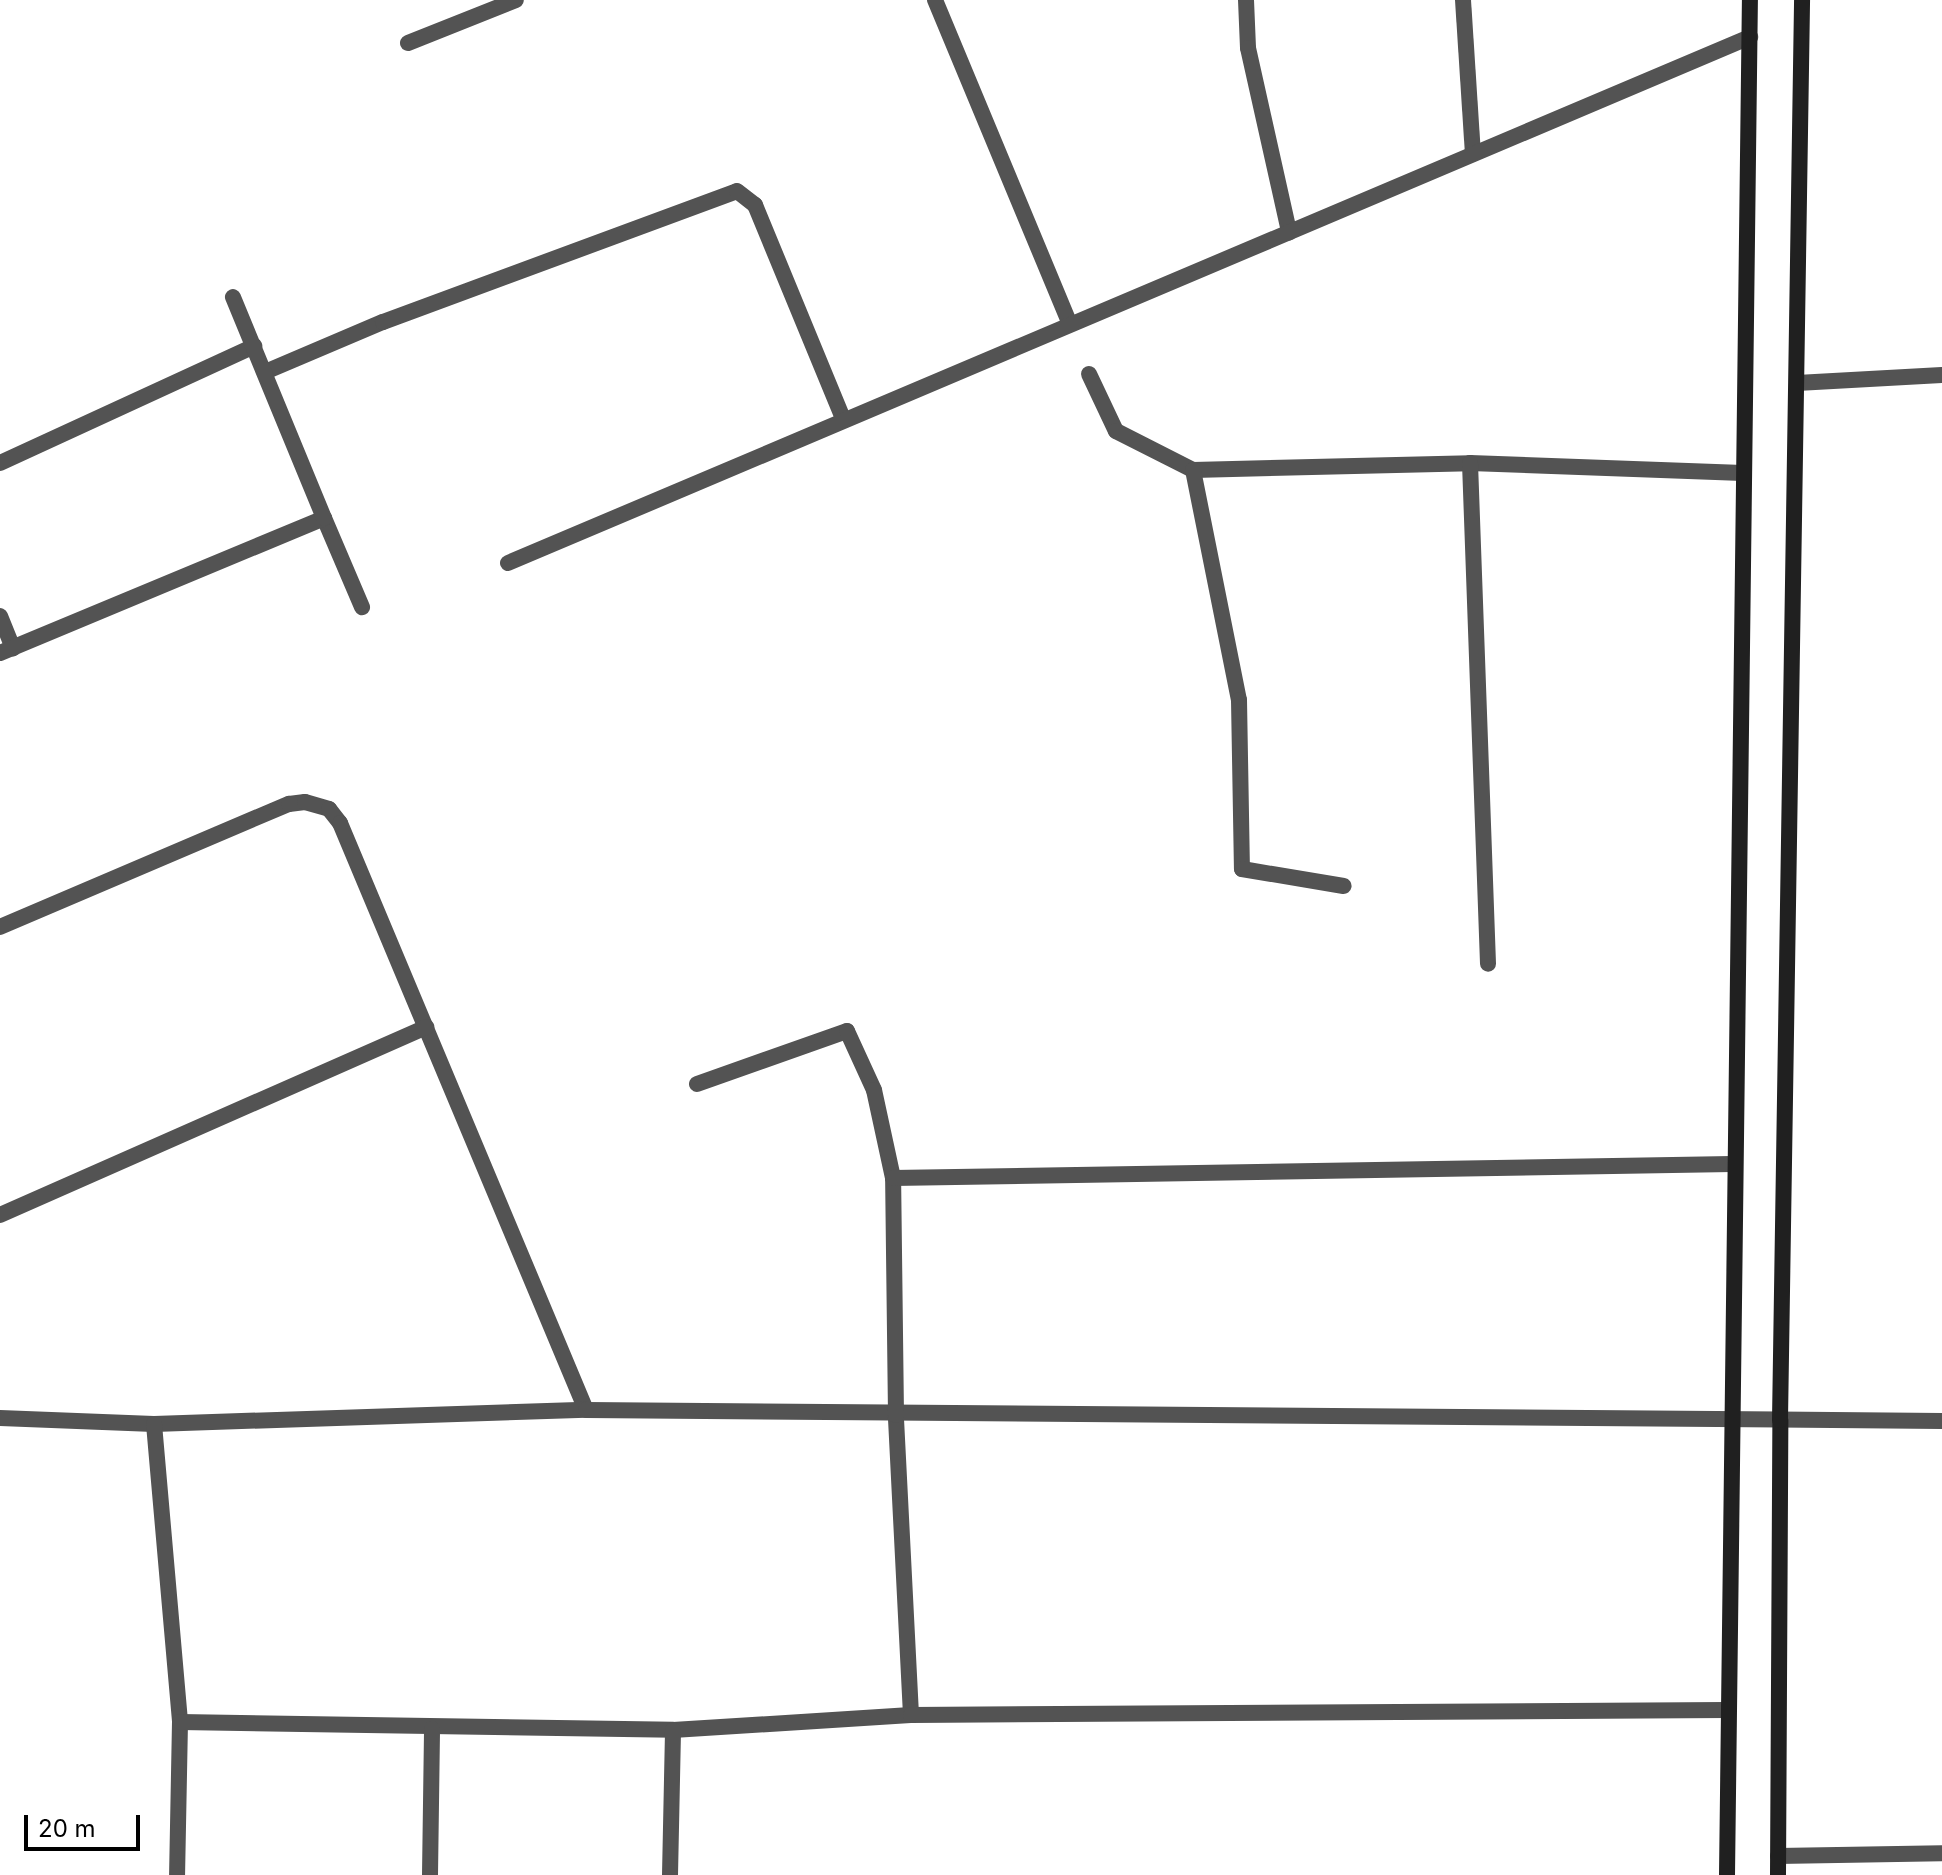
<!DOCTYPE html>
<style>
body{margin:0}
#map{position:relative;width:1942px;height:1875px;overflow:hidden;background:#fff;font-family:Inter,sans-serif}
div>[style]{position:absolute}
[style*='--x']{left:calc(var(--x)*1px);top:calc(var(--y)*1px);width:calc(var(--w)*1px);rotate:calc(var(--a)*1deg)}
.service>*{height:16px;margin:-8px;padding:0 8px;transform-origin:8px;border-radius:8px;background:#535353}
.minor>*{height:16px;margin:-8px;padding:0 8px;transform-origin:8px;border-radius:8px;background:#535353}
.secondary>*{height:16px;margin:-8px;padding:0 8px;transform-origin:8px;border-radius:8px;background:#202020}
span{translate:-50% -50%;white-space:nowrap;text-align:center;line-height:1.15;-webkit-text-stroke:6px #fff;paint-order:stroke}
.scale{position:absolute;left:24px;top:1815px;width:116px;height:36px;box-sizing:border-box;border:4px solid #000;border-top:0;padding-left:10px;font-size:24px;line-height:28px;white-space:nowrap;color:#000;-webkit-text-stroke:6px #fff;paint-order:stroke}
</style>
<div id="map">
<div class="service">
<i style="--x:408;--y:43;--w:116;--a:-21.7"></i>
</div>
<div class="minor">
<i style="--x:935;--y:0;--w:349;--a:67.4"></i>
<i style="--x:1246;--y:0;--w:48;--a:87.6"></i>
<i style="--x:1248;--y:48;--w:189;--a:77.4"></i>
<i style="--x:1463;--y:0;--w:154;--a:86.3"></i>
<i style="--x:265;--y:372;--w:128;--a:-23"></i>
<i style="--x:383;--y:322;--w:377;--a:-20.3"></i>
<i style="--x:737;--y:191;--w:23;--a:38"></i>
<i style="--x:755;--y:205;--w:231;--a:67.6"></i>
<i style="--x:1089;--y:374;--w:63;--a:64.7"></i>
<i style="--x:1116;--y:431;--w:86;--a:26.9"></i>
<i style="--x:1193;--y:470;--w:277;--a:-1.4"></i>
<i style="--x:1470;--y:463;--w:273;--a:2.1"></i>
<i style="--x:1797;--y:383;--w:145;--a:-3.2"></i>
<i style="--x:0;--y:463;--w:280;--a:-24.7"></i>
<i style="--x:1470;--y:463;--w:501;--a:87.94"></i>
<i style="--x:1193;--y:470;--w:235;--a:78.7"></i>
<i style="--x:1239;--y:700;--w:169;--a:89"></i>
<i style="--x:1242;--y:869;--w:103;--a:9.5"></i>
<i style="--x:324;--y:518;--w:97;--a:66.9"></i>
<i style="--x:508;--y:563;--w:1349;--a:-22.95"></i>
<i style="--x:0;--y:616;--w:35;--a:68"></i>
<i style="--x:0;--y:653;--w:351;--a:-22.6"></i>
<i style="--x:324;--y:518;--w:239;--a:-112.4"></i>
<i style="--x:0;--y:927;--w:314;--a:-23.1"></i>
<i style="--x:289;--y:804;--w:16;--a:-7"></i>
<i style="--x:305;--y:802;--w:25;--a:16"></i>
<i style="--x:329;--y:809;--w:18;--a:52"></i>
<i style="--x:340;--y:823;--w:636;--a:67.26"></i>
<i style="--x:697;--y:1084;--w:159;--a:-19.5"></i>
<i style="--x:847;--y:1031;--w:65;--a:65.4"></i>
<i style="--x:874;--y:1090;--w:90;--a:77.8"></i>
<i style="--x:0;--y:1215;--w:466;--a:-23.8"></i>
<i style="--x:0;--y:1418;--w:154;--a:2.2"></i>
<i style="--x:154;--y:1424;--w:432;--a:-1.9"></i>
<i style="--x:586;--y:1410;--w:1356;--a:0.46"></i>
<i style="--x:154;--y:1424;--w:299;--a:85"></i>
<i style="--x:180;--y:1722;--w:153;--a:91.1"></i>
<i style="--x:911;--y:1715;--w:300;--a:-92.9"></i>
<i style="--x:896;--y:1415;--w:237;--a:-90.7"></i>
<i style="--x:893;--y:1178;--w:839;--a:-0.96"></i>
<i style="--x:180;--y:1722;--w:493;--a:0.9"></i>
<i style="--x:673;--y:1730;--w:238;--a:-3.6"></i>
<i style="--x:911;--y:1715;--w:815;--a:-0.35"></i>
<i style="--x:1778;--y:1856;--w:164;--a:-1"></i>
<i style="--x:430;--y:1875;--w:146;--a:-89.2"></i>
<i style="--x:670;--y:1875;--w:145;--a:-88.8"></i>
</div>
<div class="secondary">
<i style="--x:1727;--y:1875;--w:1875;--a:-89.3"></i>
<i style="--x:1778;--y:1875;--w:455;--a:-89.7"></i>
<i style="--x:1780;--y:1420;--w:1420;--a:-89.11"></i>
</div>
<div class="scale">20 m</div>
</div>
